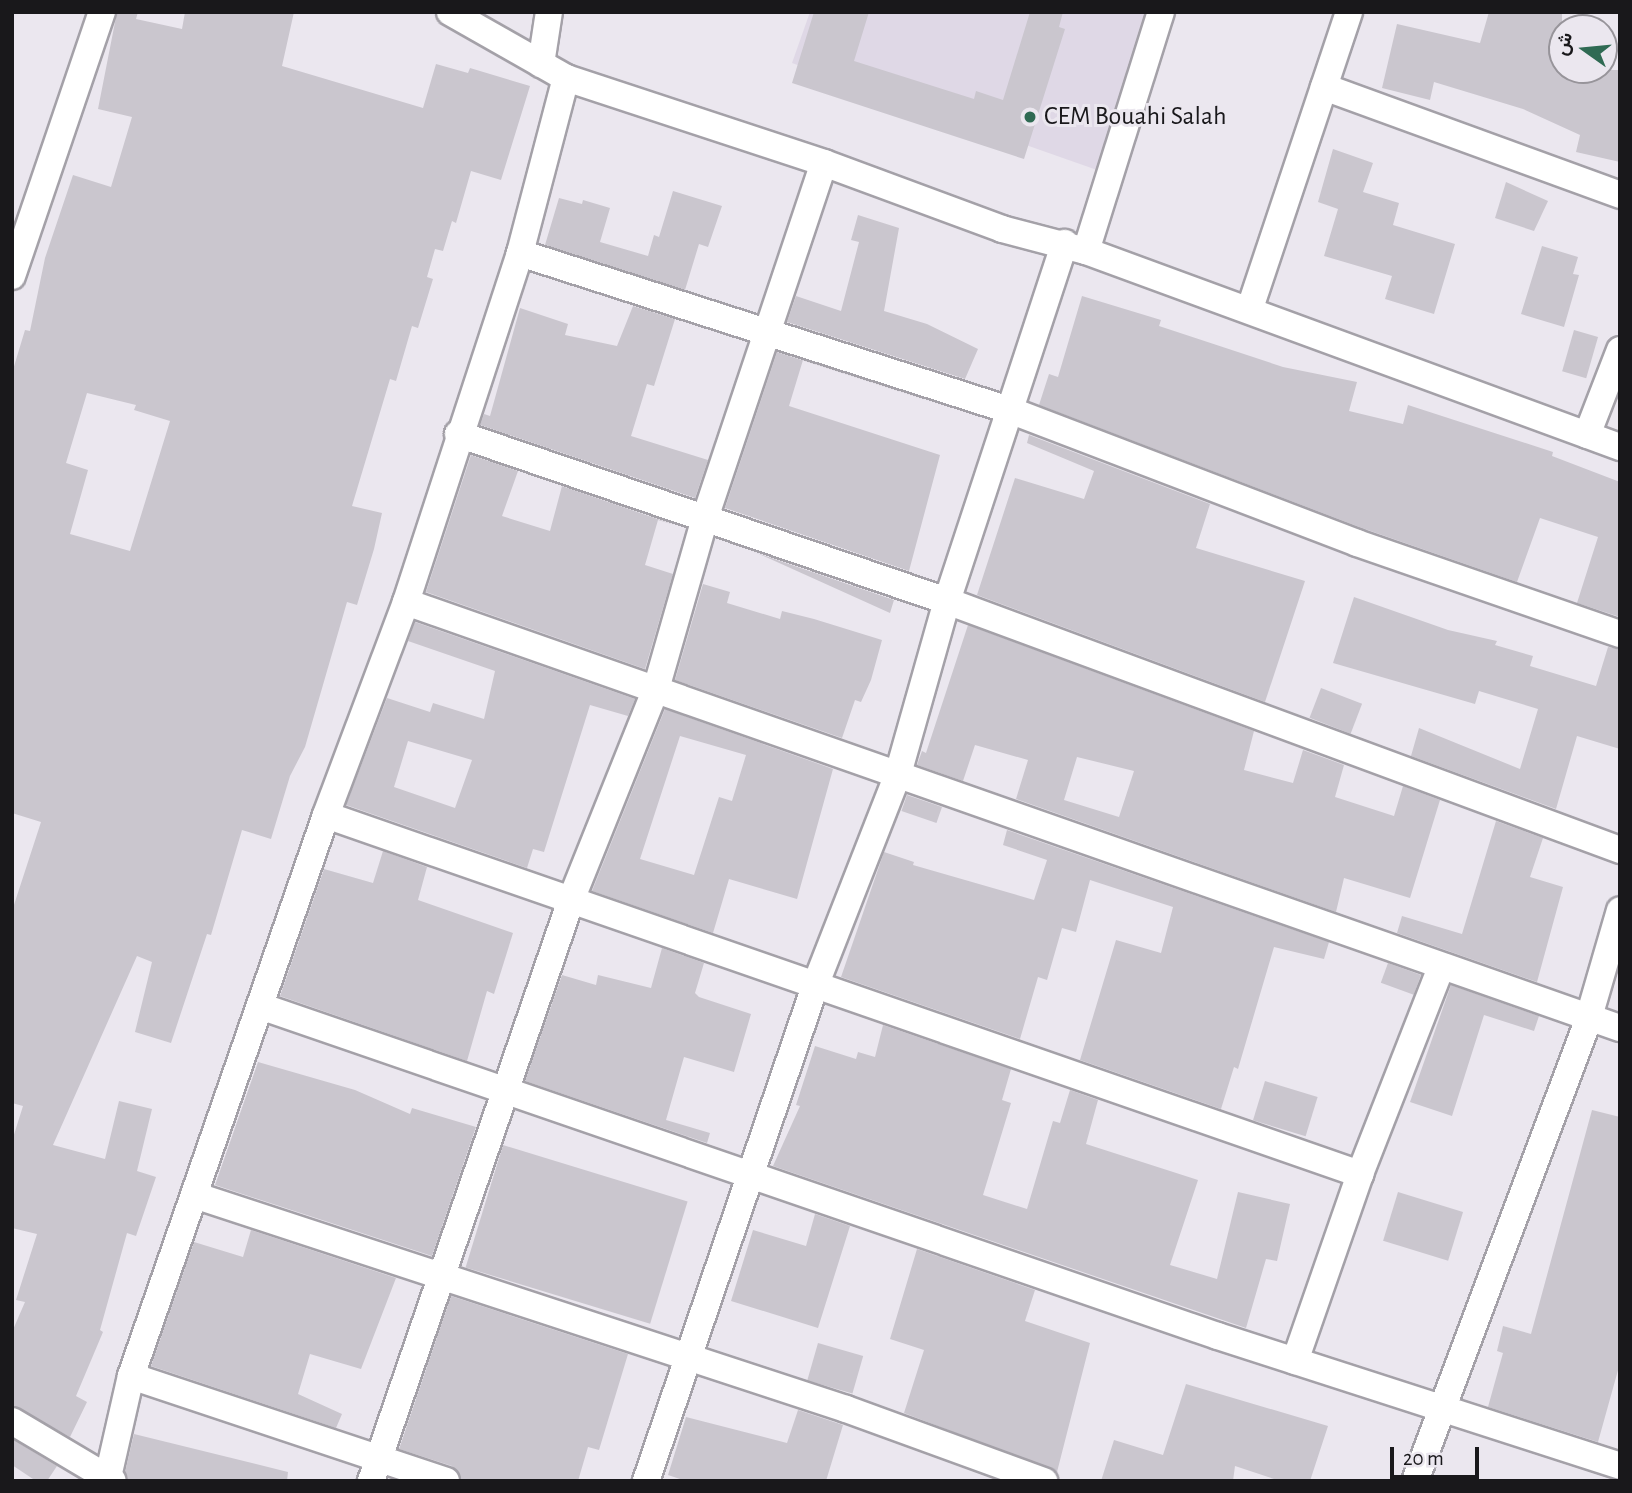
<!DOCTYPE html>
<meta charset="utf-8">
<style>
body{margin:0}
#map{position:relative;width:1632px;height:1493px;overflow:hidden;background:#ebe7ef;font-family:"Alegreya Sans",Vazirmatn,sans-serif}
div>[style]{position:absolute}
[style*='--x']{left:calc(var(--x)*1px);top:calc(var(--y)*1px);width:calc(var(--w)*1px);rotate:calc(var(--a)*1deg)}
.built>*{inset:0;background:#dfd8e6}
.building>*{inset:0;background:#cac6ce;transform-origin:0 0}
.roads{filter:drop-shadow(2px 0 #a4a1a8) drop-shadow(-2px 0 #a4a1a8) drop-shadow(0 2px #a4a1a8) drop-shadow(0 -2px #a4a1a8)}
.minor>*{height:26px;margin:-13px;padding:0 13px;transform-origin:13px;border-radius:13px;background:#fff}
.dots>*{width:19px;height:19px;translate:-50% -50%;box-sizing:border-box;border:4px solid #ebe7ef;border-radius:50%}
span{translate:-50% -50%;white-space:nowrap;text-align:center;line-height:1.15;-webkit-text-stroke:6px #ebe7ef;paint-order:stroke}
.poi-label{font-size:26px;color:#19181b}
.left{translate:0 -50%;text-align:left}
.frame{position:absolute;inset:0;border:14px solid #19181b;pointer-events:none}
.north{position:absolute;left:1548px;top:14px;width:70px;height:70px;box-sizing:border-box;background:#ebe7ef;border:2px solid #97949a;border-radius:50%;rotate:285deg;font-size:19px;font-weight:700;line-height:28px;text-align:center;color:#19181b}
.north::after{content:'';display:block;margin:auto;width:24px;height:32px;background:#2f6a53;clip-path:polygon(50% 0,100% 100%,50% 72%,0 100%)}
.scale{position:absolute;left:1390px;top:1447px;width:89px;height:32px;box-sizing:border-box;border:4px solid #19181b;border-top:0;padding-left:9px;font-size:21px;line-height:24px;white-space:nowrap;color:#19181b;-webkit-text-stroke:5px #ebe7ef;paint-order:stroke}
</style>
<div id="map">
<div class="built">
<i style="clip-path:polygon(810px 12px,1149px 12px,1097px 170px,792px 63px)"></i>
</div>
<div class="building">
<i style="clip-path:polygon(evenodd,117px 12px,138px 12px,136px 19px,182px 29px,185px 12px,294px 12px,282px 66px,423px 108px,436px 64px,468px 73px,470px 68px,530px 86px,501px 180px,471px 171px,456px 223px,452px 221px,443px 251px,435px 249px,427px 277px,433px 279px,418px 328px,412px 326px,396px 381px,390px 379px,352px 506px,382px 513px,374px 549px,357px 605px,347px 602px,305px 747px,290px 776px,271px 839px,242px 830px,211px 935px,207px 934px,171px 1043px,135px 1032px,152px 962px,137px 956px,53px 1145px,105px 1159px,119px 1101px,152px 1109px,137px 1171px,156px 1177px,136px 1236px,127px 1233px,100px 1330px,103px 1332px,76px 1396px,87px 1402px,70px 1437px,12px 1405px,12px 1332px,25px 1302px,16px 1300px,37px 1234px,12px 1228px,12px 1141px,23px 1106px,12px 1103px,12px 911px,41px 822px,12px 813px,12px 373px,25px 330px,30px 331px,45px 258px,73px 175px,111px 187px,132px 117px,98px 109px,117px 12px,87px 393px,136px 405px,134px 410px,170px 421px,130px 551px,70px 534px,88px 470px,66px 463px,87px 393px)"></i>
<i style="clip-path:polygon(814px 12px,869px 12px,854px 61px,974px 99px,976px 91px,1003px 100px,1030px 12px,1063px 12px,1059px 27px,1065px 29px,1024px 159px,792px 83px)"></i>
<i style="clip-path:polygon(1489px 12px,1562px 12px,1562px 70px,1620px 70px,1620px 162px,1576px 152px,1580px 135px,1523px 109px,1434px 82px,1430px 100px,1382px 88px,1397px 24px,1480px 43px)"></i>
<i style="clip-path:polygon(1333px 149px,1373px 163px,1363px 192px,1399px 203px,1393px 225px,1455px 244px,1434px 314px,1385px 299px,1392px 276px,1324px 256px,1338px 209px,1318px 202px)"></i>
<i style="clip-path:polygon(1506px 182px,1548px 201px,1534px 231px,1495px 218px)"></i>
<i style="clip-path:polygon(673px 191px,722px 206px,708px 247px,699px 244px,685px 290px,545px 245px,559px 198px,582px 204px,583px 200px,610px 208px,600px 242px,648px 256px,654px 235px,659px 237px)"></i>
<i style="clip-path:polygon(858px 215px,899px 228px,884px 311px,927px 324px,978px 349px,965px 379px,787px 322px,796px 296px,841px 311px,859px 242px,851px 240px)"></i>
<i style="clip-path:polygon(1542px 246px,1578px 257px,1573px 274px,1579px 275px,1564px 327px,1521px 314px)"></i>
<i style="clip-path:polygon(1082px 296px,1161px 320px,1159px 326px,1283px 367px,1357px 382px,1349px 411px,1403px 424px,1408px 405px,1553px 452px,1552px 456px,1620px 482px,1620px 617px,1577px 603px,1598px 537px,1540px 518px,1517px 582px,1362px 528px,1039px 405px,1049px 374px,1058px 377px)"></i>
<i style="clip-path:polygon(633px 306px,675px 319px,654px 386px,647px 384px,631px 436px,708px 460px,695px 498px,480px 425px,484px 414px,490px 416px,520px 308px,568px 324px,565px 335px,617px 346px)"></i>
<i style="left:1574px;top:330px;width:25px;height:43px;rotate:16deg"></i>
<i style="clip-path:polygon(777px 352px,953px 409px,803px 360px,789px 406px,940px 455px,909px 571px,725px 508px)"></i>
<i style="clip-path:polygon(1029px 435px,1210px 504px,1196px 548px,1305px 581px,1265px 702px,977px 595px,1015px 478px,1084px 499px,1094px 471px,1027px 443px)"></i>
<i style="clip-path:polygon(471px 455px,518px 471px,502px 516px,550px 531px,562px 486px,675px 525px,658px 520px,645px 565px,673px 574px,645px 669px,426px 592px)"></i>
<i style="clip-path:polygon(751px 551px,894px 600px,890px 613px,759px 554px)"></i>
<i style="clip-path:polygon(703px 584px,730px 592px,727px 603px,780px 619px,782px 611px,814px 619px,882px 640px,871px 680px,861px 702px,855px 700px,842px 738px,675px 680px)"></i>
<i style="clip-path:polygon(1354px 597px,1448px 630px,1497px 641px,1495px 645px,1533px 656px,1530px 666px,1596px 686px,1608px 647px,1620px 649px,1620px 749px,1577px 736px,1556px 809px,1411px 756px,1419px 728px,1520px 769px,1538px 709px,1479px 691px,1475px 704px,1333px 663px)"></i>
<i style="clip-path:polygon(evenodd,415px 622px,635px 699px,628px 716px,590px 705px,544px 852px,533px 849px,527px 868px,346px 805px,387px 698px,430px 712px,433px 703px,484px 719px,495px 671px,408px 641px,415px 622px,408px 741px,472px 760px,455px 808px,394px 787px,408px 741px)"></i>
<i style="clip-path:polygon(evenodd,968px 625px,1254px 731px,1244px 770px,1293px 783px,1303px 750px,1344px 765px,1335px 797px,1394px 816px,1403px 786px,1440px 800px,1410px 898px,1344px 878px,1336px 912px,1016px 799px,1028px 760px,975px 745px,963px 781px,917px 765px,922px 751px,926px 753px,968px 625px,1077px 757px,1134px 771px,1119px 817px,1064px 800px,1077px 757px)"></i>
<i style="left:1321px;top:688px;width:44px;height:32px;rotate:21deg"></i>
<i style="clip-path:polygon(evenodd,665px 709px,833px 769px,797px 899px,729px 879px,713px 933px,592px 891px,665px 709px,680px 736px,746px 755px,732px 801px,719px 797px,694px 875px,640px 859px,680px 736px)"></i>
<i style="left:907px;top:795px;width:37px;height:17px;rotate:19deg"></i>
<i style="clip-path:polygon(1496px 821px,1543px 838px,1530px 877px,1563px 887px,1537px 982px,1397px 933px,1402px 916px,1462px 934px)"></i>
<i style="clip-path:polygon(1007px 830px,1329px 942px,1324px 959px,1274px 947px,1238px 1069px,1234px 1067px,1221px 1109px,1080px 1060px,1116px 940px,1161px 953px,1173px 907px,1090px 880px,1076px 932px,1062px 928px,1047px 980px,1038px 977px,1020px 1039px,841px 977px,884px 852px,914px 862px,913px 865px,1034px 900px,1047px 860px,1003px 845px)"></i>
<i style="clip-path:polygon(383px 851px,427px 867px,418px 900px,513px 933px,494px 994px,487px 991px,467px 1061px,280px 996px,324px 869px,373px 883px)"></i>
<i style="clip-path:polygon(662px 948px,704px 963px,695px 993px,699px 997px,751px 1014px,734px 1072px,684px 1057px,666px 1120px,710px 1133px,707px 1143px,525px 1081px,562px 975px,596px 985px,598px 975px,651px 988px)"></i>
<i style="left:1388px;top:963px;width:35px;height:21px;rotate:20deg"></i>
<i style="clip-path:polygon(1451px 985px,1539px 1016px,1534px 1031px,1484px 1015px,1452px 1116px,1410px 1102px)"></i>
<i style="clip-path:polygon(883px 1025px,1011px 1069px,1002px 1100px,1011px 1103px,983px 1195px,1027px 1209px,1053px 1121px,1060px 1123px,1070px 1090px,1098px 1100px,1086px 1144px,1198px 1180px,1170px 1265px,1217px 1279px,1238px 1192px,1290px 1204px,1277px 1261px,1266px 1259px,1246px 1328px,773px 1166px,800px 1106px,796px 1105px,815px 1046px,856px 1059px,858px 1052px,875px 1057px)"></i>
<i style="clip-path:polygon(258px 1062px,355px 1090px,410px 1114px,412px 1108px,476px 1127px,432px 1256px,215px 1185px)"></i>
<i style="left:1265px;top:1081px;width:55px;height:41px;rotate:17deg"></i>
<i style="clip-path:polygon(1592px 1110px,1620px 1117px,1620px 1363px,1598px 1442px,1488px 1407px,1503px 1353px,1497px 1351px,1503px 1326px,1531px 1334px)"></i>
<i style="left:503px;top:1145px;width:193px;height:128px;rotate:17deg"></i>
<i style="left:1398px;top:1192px;width:68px;height:51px;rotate:17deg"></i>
<i style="clip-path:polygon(815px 1214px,850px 1226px,818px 1328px,731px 1301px,753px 1230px,806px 1246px)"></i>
<i style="clip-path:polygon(251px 1230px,396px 1278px,361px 1369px,310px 1354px,298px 1394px,342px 1414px,336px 1428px,151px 1366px,194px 1242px,243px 1257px)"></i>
<i style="clip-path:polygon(917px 1249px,1035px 1290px,1025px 1321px,1090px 1343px,1057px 1472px,904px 1413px,924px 1350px,890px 1339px)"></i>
<i style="clip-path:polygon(451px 1296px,628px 1354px,599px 1450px,588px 1447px,578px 1481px,461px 1481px,452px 1466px,399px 1449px)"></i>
<i style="left:818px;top:1343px;width:47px;height:39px;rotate:16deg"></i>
<i style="clip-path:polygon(1186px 1384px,1328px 1426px,1310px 1481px,1280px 1481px,1235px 1466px,1233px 1481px,1101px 1481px,1114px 1440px,1163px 1455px)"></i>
<i style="clip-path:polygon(798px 1410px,843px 1425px,826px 1481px,686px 1481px,668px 1475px,686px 1417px,787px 1443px)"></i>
<i style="clip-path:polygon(134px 1434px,288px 1472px,287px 1481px,129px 1481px,125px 1472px)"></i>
<i style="clip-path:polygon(12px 1439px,57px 1466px,47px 1481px,36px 1481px,12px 1465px)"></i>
</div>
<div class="roads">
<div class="minor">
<i style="--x:450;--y:12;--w:133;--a:29.6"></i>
<i style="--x:566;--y:78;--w:272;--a:18.2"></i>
<i style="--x:824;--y:163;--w:190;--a:20.3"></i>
<i style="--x:1002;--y:229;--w:87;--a:14.7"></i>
<i style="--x:1086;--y:251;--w:569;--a:20.16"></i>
<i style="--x:541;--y:64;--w:53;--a:-81.3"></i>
<i style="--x:1324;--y:87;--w:315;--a:20"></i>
<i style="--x:1086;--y:251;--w:250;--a:-72.6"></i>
<i style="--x:520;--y:253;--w:517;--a:17.8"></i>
<i style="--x:1012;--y:411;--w:369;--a:20.9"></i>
<i style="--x:1357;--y:543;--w:278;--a:19.1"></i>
<i style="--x:12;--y:276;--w:279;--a:-71.2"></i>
<i style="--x:1250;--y:308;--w:312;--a:-71.5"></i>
<i style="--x:458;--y:434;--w:517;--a:18.86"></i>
<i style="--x:947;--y:601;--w:718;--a:20.3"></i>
<i style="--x:1587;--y:435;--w:91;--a:-68.8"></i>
<i style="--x:406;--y:602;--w:1287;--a:19.34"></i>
<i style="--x:326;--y:815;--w:1095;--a:19.15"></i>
<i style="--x:260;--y:1006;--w:1013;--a:19.01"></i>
<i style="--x:1218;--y:1336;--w:422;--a:17.9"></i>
<i style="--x:194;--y:1195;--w:686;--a:18.17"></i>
<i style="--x:846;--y:1409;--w:211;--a:20"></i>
<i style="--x:1295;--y:1361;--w:198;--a:-70.8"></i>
<i style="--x:1360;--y:1174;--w:222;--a:-68.6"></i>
<i style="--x:131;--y:1376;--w:332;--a:18.4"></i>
<i style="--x:12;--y:1421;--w:117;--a:30.7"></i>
<i style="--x:108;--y:1477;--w:104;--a:-77.2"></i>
<i style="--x:131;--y:1376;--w:594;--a:-70.83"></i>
<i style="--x:326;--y:815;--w:228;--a:-69.4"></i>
<i style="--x:406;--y:602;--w:367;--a:-71.9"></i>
<i style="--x:520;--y:253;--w:181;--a:-75.3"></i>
<i style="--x:371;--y:1481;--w:614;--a:-71"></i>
<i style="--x:571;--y:900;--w:227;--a:-68.1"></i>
<i style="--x:656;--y:689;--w:181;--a:-74"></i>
<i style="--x:706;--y:515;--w:371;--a:-71.5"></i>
<i style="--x:646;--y:1481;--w:523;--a:-71.15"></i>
<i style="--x:815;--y:986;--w:228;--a:-68.6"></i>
<i style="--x:898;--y:774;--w:180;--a:-74.2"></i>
<i style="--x:947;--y:601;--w:377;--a:-71.8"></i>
<i style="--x:1415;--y:1481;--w:496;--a:-69.4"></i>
<i style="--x:1589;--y:1017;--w:111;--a:-73.8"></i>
</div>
</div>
<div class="dots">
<i style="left:1030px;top:117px;background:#2f6a53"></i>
</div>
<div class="poi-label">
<span class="left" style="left:1044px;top:117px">CEM Bouahi Salah</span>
</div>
<div class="frame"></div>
<div class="north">ش</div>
<div class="scale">20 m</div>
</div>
